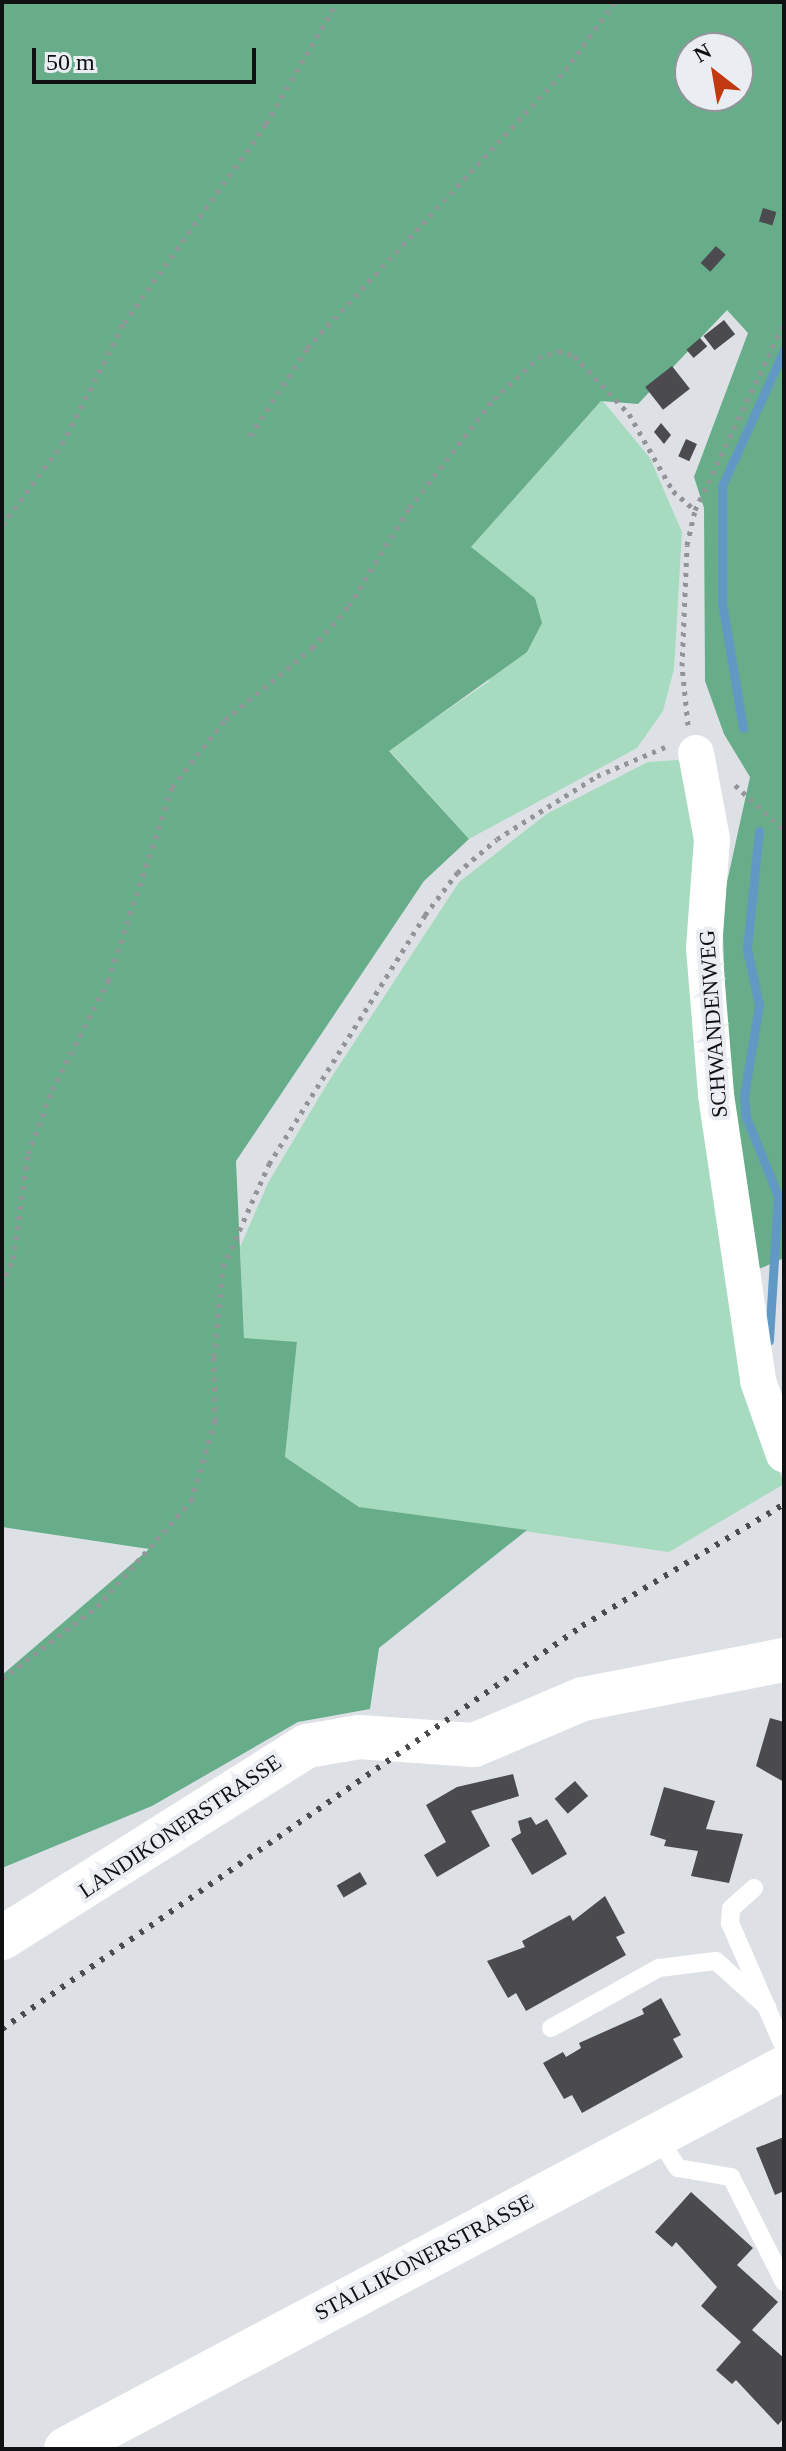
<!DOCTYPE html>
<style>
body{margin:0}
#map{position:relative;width:786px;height:2451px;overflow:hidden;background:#dde1e6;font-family:Georgia,serif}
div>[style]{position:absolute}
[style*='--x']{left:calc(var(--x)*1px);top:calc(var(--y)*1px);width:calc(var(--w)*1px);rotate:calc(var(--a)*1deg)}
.green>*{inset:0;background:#a6dbbf}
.forest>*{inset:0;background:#67ad8a}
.stream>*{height:9px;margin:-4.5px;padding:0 4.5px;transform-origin:4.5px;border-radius:4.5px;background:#609ac4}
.building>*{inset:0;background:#4a4a4f;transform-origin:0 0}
.path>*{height:5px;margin-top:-2.5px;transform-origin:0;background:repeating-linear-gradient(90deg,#929598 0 4px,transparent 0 10px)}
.lane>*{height:18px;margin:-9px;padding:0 9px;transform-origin:9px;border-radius:9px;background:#fff}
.street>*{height:36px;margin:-18px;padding:0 18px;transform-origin:18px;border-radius:18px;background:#fff}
.secondary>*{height:44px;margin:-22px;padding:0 22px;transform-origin:22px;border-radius:22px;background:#fff}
.rail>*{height:6px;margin-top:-3px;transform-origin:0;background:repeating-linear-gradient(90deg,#494b4d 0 4px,transparent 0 12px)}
span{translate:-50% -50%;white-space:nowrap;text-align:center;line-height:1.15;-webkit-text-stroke:8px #eaeef3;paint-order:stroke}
.street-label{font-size:22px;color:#0f1012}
.frame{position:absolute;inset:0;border:4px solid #0f1012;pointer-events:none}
.north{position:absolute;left:674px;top:32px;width:80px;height:80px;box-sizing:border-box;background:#eaeef3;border:2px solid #929599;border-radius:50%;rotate:329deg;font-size:22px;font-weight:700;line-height:32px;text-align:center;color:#0f1012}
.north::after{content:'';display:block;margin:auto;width:28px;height:36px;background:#c2390f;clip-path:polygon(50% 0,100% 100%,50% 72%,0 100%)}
.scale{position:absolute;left:32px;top:48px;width:224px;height:36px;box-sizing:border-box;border:4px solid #0f1012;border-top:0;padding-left:10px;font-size:24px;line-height:28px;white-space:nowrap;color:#0f1012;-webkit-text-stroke:6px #eaeef3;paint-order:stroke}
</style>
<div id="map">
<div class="green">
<i style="clip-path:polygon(602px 400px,650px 458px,682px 532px,674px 669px,663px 711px,637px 748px,469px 839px,389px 750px,488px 682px,535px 598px,470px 548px)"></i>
<i style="clip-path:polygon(678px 760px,693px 781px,753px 1402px,784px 1484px,669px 1552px,359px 1507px,285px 1457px,297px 1343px,244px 1339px,240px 1247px,268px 1183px,327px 1084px,459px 882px,548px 813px,648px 762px)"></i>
</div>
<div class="forest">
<i style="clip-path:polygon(evenodd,2px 2px,784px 2px,784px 1258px,752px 1272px,727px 1058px,722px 905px,750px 777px,724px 734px,705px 681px,704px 508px,694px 477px,748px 333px,727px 310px,638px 404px,601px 401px,471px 547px,535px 598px,542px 623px,527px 652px,389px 751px,469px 839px,424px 881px,236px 1161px,244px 1338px,297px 1342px,285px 1457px,359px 1507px,527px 1530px,379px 1648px,370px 1709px,298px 1722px,152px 1806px,2px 1868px,2px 1675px,149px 1549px,2px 1527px,2px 2px,690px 48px,738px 48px,738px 96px,690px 96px,690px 48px)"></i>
</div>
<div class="stream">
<i style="--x:743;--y:728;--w:127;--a:-99.5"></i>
<i style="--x:722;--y:603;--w:117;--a:-90"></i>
<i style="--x:722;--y:486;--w:149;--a:-65.5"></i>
<i style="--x:759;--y:831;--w:119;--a:95.8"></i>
<i style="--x:747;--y:949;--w:57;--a:77.9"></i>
<i style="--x:759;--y:1005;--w:92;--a:99.4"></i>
<i style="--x:744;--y:1096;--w:21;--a:85"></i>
<i style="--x:746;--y:1117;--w:85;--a:67.9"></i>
<i style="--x:778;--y:1196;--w:145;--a:93.6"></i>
</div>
<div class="building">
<i style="left:763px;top:208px;width:14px;height:14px;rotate:17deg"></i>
<i style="left:716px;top:246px;width:13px;height:23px;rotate:42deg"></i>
<i style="left:724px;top:320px;width:18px;height:26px;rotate:52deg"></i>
<i style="left:700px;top:338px;width:11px;height:18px;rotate:49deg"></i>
<i style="left:672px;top:366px;width:29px;height:34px;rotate:52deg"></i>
<i style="clip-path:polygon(661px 423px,671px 435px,664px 444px,654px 432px)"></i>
<i style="left:686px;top:439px;width:12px;height:19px;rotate:24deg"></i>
<i style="clip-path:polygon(770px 1718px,784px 1722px,784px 1782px,756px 1766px)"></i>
<i style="clip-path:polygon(513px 1774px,519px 1796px,471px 1811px,490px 1846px,437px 1877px,424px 1855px,446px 1842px,426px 1805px,457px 1787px)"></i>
<i style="left:575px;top:1781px;width:20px;height:27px;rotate:49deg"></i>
<i style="clip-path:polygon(664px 1787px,715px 1801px,706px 1829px,743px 1834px,729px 1883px,691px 1876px,698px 1851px,664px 1846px,666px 1840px,650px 1835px)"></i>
<i style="clip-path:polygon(531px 1817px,536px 1825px,547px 1819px,567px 1854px,532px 1875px,511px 1839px,521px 1833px,518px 1821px)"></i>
<i style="left:360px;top:1872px;width:14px;height:27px;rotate:60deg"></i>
<i style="clip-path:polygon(605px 1896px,625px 1933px,616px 1937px,626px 1955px,526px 2011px,516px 1993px,508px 1998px,487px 1961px,525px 1947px,522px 1941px,570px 1915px,573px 1921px)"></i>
<i style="clip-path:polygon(661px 1998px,681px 2035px,673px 2039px,683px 2057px,582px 2113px,572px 2095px,564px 2099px,543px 2063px,563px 2052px,566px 2057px,581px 2048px,579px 2043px,644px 2014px,642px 2009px)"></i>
<i style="clip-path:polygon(784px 2137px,784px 2191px,775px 2195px,756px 2148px)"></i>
<i style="clip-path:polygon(691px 2192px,753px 2248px,737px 2265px,778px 2302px,752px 2330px,784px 2358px,784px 2418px,778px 2425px,736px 2380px,732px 2384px,716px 2370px,741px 2342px,701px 2306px,717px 2287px,676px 2242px,672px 2247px,655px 2232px)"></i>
</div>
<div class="path">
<i style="--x:250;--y:436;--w:105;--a:-57.1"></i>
<i style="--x:307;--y:348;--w:379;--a:-47.1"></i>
<i style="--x:565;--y:70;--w:84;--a:-53.7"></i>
<i style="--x:2;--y:525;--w:101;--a:-53.5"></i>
<i style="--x:62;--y:444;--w:136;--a:-62.9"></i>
<i style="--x:124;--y:323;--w:244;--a:-54.5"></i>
<i style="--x:266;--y:124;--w:141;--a:-59.8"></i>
<i style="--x:688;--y:725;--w:59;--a:-95.8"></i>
<i style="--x:682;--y:666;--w:121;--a:-87.6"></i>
<i style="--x:687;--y:545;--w:36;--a:-77"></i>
<i style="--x:695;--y:510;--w:207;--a:-64.5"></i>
<i style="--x:735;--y:785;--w:67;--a:42.6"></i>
<i style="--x:2;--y:1285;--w:28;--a:-67"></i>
<i style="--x:13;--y:1259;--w:106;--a:-81.9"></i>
<i style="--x:28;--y:1154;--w:68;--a:-69.4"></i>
<i style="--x:52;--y:1090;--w:123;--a:-62.8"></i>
<i style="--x:108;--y:981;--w:204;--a:-71.7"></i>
<i style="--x:172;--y:787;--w:85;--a:-51.7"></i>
<i style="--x:225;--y:720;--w:113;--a:-39.6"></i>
<i style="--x:312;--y:648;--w:56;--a:-48.6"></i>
<i style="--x:349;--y:606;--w:115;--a:-58.5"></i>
<i style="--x:409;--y:508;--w:138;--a:-52.1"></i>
<i style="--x:494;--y:399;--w:60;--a:-43"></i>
<i style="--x:538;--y:358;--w:21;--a:-19"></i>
<i style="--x:558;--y:351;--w:17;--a:17"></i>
<i style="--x:574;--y:356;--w:80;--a:46.5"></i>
<i style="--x:629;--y:414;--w:89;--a:60.3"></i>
<i style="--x:673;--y:491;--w:29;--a:41"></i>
<i style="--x:2;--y:1679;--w:119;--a:-37.2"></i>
<i style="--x:97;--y:1607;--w:142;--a:-48.4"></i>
<i style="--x:191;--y:1501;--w:84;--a:-73.3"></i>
<i style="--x:215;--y:1421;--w:64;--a:-90.9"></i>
<i style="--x:214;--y:1357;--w:90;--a:-84.3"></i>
<i style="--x:223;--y:1267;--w:113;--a:-65.9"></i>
<i style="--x:269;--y:1164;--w:294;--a:-57.9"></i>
<i style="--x:425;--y:915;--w:53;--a:-52.7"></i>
<i style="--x:457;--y:873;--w:52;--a:-40.4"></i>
<i style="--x:497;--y:839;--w:118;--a:-32.2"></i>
<i style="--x:597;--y:776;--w:74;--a:-23.1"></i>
</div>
<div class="lane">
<i style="--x:754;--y:1888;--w:31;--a:138"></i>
<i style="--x:731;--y:1909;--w:14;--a:94"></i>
<i style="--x:730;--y:1923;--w:135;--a:66.5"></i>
<i style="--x:551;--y:2028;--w:124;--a:-29.1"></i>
<i style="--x:659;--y:1968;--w:57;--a:-7"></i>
<i style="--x:716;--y:1961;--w:69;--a:42"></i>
<i style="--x:657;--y:2135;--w:39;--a:58"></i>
<i style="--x:678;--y:2168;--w:54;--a:9.6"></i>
<i style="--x:731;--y:2177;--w:118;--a:63.2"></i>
</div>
<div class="street">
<i style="--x:696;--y:753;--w:87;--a:79.5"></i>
<i style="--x:712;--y:839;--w:109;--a:94.2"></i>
<i style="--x:704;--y:948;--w:147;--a:85.3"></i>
<i style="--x:716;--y:1095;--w:289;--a:81.6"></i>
<i style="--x:758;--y:1381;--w:78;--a:70.6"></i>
</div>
<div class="secondary">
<i style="--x:2;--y:1938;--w:360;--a:-32.2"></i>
<i style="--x:307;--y:1746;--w:53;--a:-9.8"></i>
<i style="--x:359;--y:1737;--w:115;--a:4"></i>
<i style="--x:474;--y:1745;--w:118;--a:-22.9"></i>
<i style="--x:583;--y:1699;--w:205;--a:-11"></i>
<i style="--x:66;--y:2449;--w:813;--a:-27.95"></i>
</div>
<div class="rail">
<i style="--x:2;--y:2029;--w:706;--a:-34.79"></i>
<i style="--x:582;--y:1626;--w:236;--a:-31.1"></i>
</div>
<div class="street-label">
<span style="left:713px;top:1024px;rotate:-94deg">SCHWANDENWEG</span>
<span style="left:180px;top:1826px;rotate:-34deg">LANDIKONERSTRASSE</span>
<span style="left:424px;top:2257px;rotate:-28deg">STALLIKONERSTRASSE</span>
</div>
<div class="frame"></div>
<div class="north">N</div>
<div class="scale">50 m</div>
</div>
